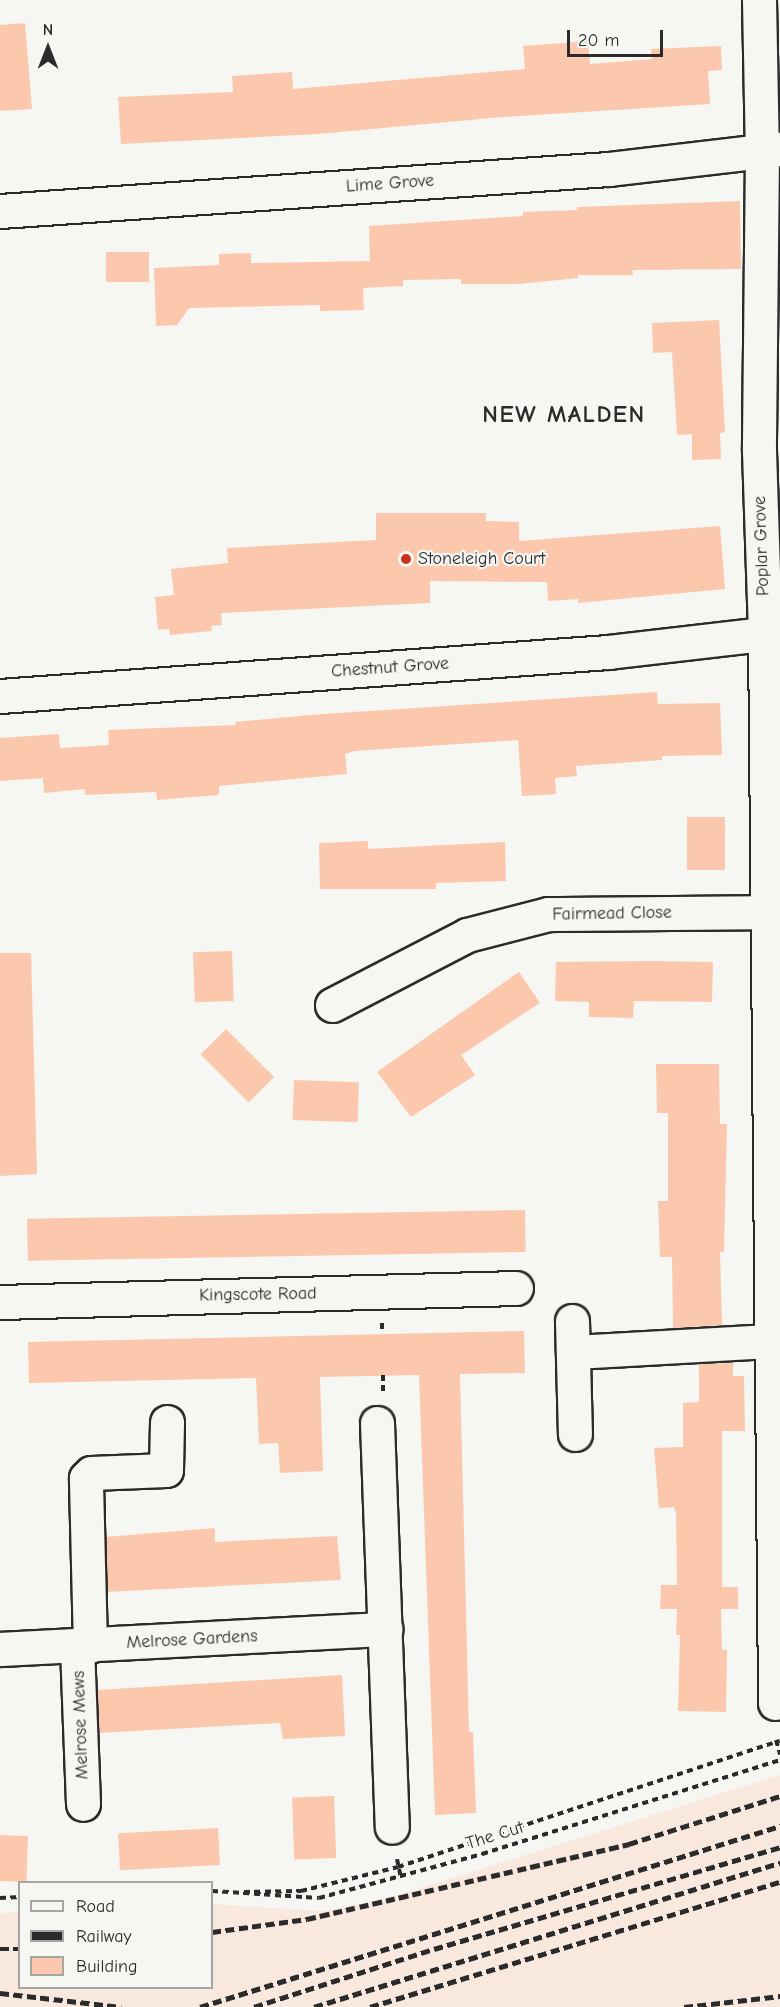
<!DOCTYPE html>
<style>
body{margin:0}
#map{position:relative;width:780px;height:2007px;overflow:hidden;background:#f6f6f2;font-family:"Comic Neue",sans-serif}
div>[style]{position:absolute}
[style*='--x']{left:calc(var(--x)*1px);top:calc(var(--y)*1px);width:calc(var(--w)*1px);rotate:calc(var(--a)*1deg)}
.built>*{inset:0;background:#f8e8dd}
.building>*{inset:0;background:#fcc8ad;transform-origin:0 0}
.path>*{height:4px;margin-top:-2px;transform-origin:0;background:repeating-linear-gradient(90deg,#2b2b2b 0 6px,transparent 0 10.5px)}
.roads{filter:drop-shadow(2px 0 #2b2b2b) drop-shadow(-2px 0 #2b2b2b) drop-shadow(0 2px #2b2b2b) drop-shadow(0 -2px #2b2b2b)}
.minor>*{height:33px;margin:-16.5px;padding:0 16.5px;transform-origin:16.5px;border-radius:16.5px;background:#f6f6f2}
.rail>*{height:4.5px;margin-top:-2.25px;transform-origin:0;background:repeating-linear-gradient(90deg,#2b2b2b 0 9px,transparent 0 13.5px)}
.dots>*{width:16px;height:16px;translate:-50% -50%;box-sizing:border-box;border:3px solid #f6f6f2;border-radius:50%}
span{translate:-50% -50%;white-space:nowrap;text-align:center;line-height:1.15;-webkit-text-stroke:4.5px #f6f6f2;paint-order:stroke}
.street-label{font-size:18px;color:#2b2b2b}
.poi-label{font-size:18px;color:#2b2b2b}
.left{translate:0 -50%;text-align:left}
.district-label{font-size:24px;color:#2b2b2b;font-weight:700;letter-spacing:1.5px}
.legend{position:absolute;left:18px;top:1881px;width:195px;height:108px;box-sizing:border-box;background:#f6f6f2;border:2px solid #a5a5a2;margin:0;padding:8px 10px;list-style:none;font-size:18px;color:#2b2b2b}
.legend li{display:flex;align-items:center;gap:12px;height:30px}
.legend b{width:30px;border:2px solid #a5a5a2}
.north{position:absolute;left:18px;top:18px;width:60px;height:60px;-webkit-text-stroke:4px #f6f6f2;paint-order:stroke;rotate:0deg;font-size:16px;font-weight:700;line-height:24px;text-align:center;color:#2b2b2b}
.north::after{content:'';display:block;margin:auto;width:21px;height:27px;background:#2b2b2b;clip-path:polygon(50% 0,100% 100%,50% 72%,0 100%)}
.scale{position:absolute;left:567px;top:30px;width:96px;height:27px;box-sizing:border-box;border:3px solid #2b2b2b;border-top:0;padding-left:8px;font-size:18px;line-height:21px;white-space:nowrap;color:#2b2b2b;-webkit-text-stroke:4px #f6f6f2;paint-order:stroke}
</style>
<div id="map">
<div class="built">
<i style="clip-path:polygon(780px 1775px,780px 2007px,0 2007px,0 1913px,19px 1912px,20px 1988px,212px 1988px,212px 1904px,321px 1911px,385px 1899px)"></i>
</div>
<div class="building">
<i style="clip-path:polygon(25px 23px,32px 109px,0 111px,0 25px)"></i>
<i style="clip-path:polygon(588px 41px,590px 64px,652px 59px,651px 49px,721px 46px,722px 70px,708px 71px,710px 104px,502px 117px,318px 134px,121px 144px,118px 97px,233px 92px,232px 76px,292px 72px,293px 89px,525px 69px,523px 46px)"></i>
<i style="clip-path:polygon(740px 201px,741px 269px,632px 270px,633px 275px,578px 275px,578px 278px,518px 284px,461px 284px,461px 279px,403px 280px,403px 286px,363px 288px,364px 310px,320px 311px,320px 305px,189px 308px,177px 325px,156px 326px,154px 268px,219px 265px,219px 254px,251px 253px,251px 263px,370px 261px,369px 226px,523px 216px,523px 212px,577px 210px,577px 207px)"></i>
<i style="left:149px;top:252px;width:30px;height:43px;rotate:90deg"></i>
<i style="clip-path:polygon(719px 320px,725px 432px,720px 433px,721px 459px,692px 460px,692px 434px,677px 435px,672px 352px,653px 353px,652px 323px)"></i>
<i style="clip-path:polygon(376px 513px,486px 513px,486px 521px,519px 522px,519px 541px,720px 526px,725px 589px,578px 603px,578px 599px,548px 601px,547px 582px,430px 581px,430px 603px,221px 613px,222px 625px,211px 626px,212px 631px,170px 635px,169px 629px,158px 630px,155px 597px,174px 595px,171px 569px,228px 563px,227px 548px,376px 540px)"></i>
<i style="clip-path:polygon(657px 692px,658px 704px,720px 703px,722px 755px,662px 756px,662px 760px,576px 766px,577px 776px,555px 778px,556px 794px,522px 796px,518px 740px,354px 751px,345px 754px,347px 774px,219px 786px,219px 795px,157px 800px,156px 792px,85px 795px,85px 789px,44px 793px,43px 778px,0 781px,0 738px,59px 734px,60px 748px,109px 745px,108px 730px,236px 725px,235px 722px,309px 715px)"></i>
<i style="left:687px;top:817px;width:38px;height:53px"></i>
<i style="clip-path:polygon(368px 841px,368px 849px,505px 842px,506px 881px,436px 883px,436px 889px,320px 889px,319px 843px)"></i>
<i style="left:232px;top:951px;width:50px;height:39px;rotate:88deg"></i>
<i style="clip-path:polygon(0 953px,31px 953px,37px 1174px,0 1176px)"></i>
<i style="clip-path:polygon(648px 961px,713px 962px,712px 1002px,634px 1001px,633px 1018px,589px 1017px,589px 1002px,555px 1001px,556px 962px)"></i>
<i style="clip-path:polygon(519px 972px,540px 1003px,461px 1055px,475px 1075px,411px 1117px,377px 1072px)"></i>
<i style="left:226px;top:1029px;width:68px;height:36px;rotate:45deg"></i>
<i style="clip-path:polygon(656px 1064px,719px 1064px,720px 1124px,727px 1124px,724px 1252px,720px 1252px,722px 1325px,673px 1328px,672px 1257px,660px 1257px,658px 1201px,668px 1201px,668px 1113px,657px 1113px)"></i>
<i style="left:294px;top:1080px;width:65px;height:40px;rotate:2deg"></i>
<i style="left:525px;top:1210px;width:42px;height:498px;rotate:89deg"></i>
<i style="clip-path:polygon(524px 1331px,525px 1373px,460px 1374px,469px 1732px,473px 1732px,476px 1813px,435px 1815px,419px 1375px,320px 1377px,323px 1471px,280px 1473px,278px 1443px,259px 1444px,256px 1378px,29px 1383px,28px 1342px)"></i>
<i style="clip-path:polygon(733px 1363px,733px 1376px,744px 1376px,745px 1431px,722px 1431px,722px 1587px,738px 1587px,738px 1609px,721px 1609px,722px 1650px,727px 1650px,726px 1712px,678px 1711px,680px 1635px,676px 1635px,677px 1609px,660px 1609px,661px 1585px,677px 1585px,676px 1513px,674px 1507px,659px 1508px,654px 1448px,683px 1447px,683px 1403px,699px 1402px,699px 1364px)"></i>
<i style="clip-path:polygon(215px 1528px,215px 1542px,337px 1536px,341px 1580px,107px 1592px,106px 1537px)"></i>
<i style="clip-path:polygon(342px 1675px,345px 1736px,283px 1739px,280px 1723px,99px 1733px,97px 1690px)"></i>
<i style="left:334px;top:1796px;width:62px;height:42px;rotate:88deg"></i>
<i style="left:218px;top:1828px;width:37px;height:100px;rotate:87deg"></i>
<i style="left:0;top:1835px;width:28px;height:46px;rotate:2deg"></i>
</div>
<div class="path">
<i style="--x:382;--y:1323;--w:11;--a:90"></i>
<i style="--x:383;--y:1375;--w:17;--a:90"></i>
<i style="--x:776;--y:1740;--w:15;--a:74"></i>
<i style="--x:397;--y:1859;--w:19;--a:78"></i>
<i style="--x:212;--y:1891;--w:107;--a:3.7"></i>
<i style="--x:319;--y:1898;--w:169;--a:-15.1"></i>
<i style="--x:482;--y:1854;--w:312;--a:-17.5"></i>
<i style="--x:244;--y:1892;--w:57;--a:-1"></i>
<i style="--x:301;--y:1891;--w:100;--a:-13.9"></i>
<i style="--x:398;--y:1867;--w:402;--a:-18.3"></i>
<i style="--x:0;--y:1898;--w:20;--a:-3"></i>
</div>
<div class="roads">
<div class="minor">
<i style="--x:759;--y:0;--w:153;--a:88.9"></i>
<i style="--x:762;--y:153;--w:298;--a:90.6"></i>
<i style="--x:759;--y:451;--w:184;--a:88.1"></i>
<i style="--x:765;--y:635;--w:1068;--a:89.46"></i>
<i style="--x:0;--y:211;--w:610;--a:-3.95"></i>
<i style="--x:609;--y:169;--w:172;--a:-6.7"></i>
<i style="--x:0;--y:696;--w:610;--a:-4.14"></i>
<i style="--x:608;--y:652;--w:173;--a:-6.6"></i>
<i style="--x:332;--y:1005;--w:152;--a:-27.4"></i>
<i style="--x:467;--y:935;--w:84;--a:-14.5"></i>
<i style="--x:548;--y:914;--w:219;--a:-0.5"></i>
<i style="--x:0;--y:1302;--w:516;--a:-1.55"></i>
<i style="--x:572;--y:1321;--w:113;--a:88.5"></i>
<i style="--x:573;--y:1352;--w:198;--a:-3.2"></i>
<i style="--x:377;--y:1423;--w:404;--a:87.9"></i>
<i style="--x:90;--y:1646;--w:168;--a:-91.4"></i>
<i style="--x:86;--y:1478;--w:7;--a:-45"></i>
<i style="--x:91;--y:1473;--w:75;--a:-2.3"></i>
<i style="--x:166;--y:1470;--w:48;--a:-88.8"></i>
<i style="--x:77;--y:1647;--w:157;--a:87.8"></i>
<i style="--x:0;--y:1649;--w:386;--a:-3"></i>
</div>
</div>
<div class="rail">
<i style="--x:212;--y:1932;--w:96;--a:-7.8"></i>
<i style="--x:307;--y:1919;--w:331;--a:-13.1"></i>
<i style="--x:629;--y:1844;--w:158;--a:-17.6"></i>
<i style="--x:0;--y:1949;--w:20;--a:0"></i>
<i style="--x:0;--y:1993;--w:122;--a:6.6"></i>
<i style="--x:200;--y:2007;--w:608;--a:-17.33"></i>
<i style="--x:254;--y:2007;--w:189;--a:-17.9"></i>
<i style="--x:434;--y:1949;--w:361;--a:-16.4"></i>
<i style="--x:314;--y:2007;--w:488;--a:-17.2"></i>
<i style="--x:370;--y:2007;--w:429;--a:-17"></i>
<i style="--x:684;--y:2007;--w:97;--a:-6.5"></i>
</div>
<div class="dots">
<i style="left:406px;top:559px;background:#c8321e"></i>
</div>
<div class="street-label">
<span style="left:390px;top:184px;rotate:-4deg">Lime Grove</span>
<span style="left:762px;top:546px;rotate:-92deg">Poplar Grove</span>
<span style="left:390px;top:668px;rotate:-4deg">Chestnut Grove</span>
<span style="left:612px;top:914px;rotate:-1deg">Fairmead Close</span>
<span style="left:258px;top:1295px;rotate:-1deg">Kingscote Road</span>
<span style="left:192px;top:1640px;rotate:-3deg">Melrose Gardens</span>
<span style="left:81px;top:1725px;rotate:-92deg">Melrose Mews</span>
<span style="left:495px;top:1836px;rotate:-17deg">The Cut</span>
</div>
<div class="poi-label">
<span class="left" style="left:418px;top:559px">Stoneleigh Court</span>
</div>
<div class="district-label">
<span style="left:564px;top:415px">NEW MALDEN</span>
</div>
<ul class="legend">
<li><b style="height:8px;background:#f6f6f2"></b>Road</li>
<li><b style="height:8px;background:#2b2b2b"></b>Railway</li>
<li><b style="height:16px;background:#fcc8ad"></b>Building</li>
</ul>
<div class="north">N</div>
<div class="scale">20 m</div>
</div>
